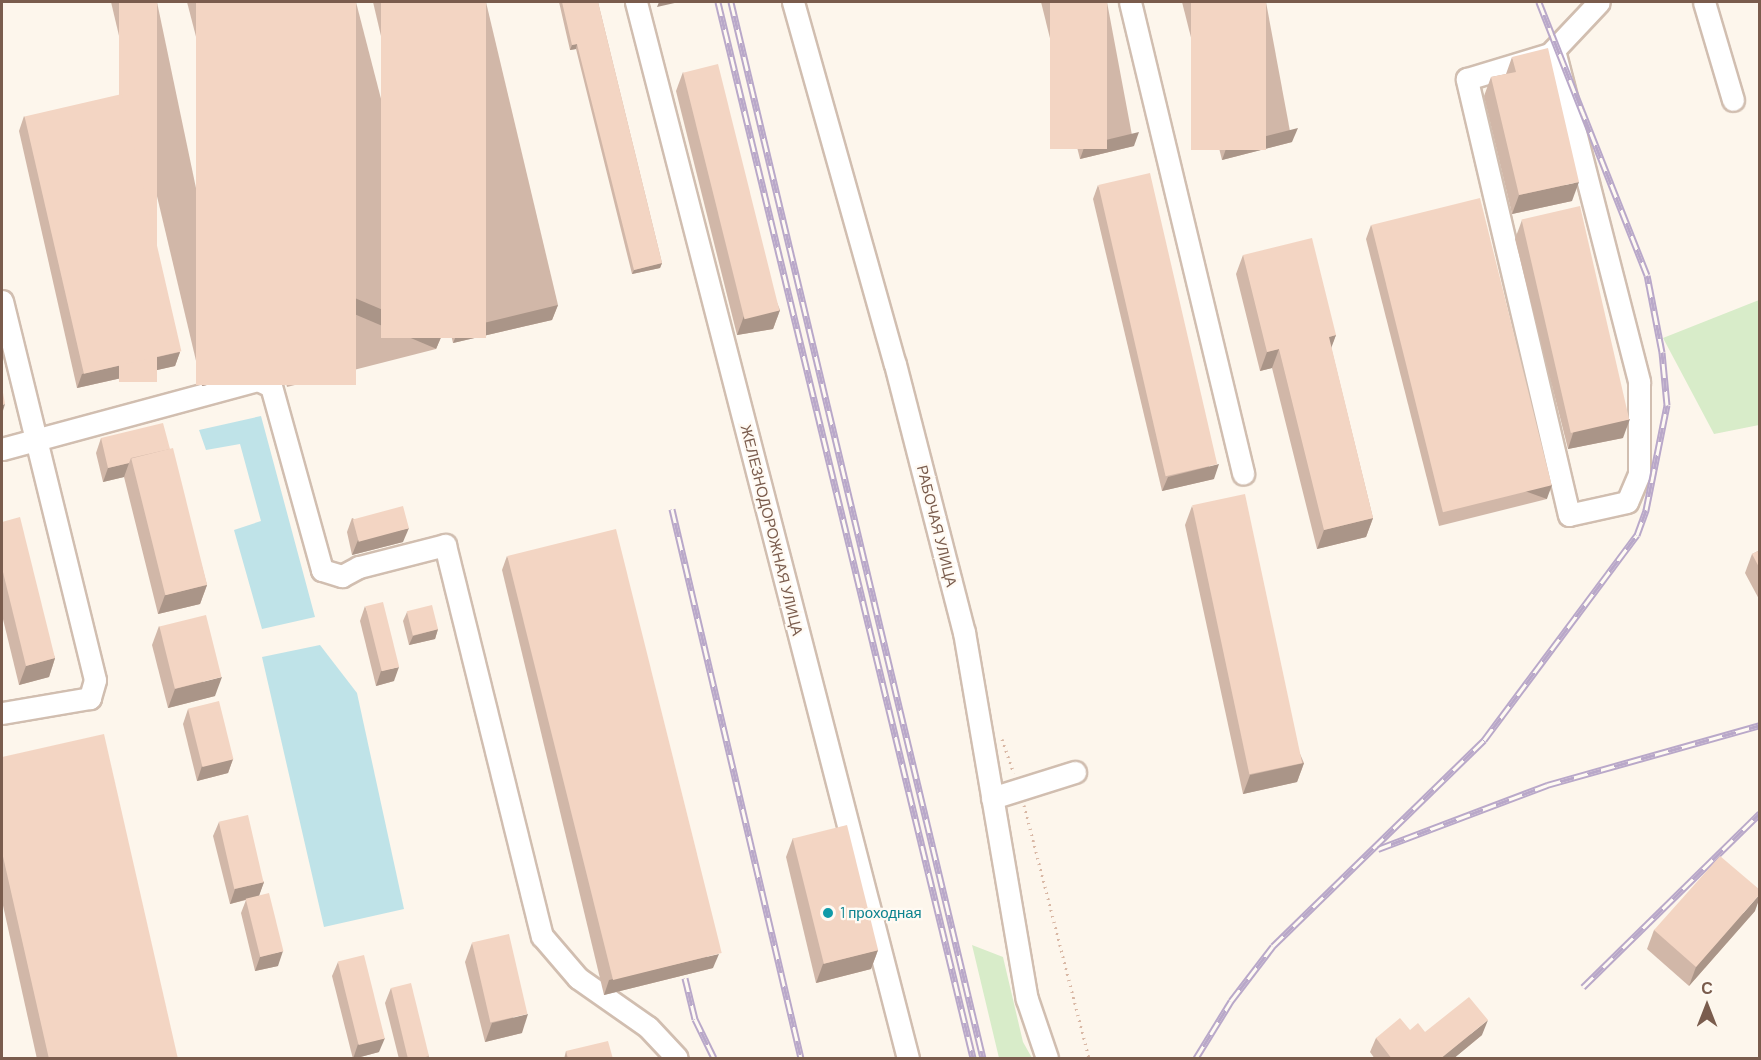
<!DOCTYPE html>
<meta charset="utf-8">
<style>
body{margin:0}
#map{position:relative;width:1761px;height:1060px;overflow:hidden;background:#fdf6ec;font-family:Barlow,sans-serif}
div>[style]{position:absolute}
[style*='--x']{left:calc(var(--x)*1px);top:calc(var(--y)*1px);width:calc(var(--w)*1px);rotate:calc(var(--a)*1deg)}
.green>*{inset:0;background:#d8ecc9}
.water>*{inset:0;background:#bfe3e8}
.path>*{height:3px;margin-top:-1.5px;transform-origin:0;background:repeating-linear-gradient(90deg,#d9b8a5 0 1.5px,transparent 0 6px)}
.roads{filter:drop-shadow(2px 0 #d1beb0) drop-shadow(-2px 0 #d1beb0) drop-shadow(0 2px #d1beb0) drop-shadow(0 -2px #d1beb0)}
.minor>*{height:21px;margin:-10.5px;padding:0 10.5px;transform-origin:10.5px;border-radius:10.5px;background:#fff}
.rail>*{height:7px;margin-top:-3.5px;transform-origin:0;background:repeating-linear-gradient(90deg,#fffaf3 0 14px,#b9a8c9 0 28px);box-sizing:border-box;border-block:2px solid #b9a8c9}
.wall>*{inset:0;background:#d1b7a8}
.shaded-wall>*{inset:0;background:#aa9588;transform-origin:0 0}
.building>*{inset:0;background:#f3d5c3;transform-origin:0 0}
.dots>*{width:16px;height:16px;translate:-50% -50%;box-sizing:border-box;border:3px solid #fffaf3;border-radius:50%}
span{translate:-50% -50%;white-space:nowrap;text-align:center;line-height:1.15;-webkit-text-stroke:4.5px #fffaf3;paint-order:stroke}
.street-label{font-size:15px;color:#7a5c4d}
.culture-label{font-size:15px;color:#0d838f}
.left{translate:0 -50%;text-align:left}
.frame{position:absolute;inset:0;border:3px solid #7a5c4d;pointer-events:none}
.north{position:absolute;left:1677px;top:976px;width:60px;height:60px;-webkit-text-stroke:4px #fffaf3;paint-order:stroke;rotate:0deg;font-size:16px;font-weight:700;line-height:24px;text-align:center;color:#7a5c4d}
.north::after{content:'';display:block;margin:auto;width:21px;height:27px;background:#7a5c4d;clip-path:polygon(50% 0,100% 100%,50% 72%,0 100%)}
</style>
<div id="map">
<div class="green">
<i style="clip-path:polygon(1759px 300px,1759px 425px,1714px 434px,1663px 338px)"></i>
<i style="clip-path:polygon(972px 945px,1003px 957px,1023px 1042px,1032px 1058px,999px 1058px)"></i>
</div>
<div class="water">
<i style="clip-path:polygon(261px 416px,315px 617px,262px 629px,234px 530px,261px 521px,240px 444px,206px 450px,199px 430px)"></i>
<i style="clip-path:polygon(320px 645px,357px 693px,404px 909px,324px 927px,262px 657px)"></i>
</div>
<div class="path">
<i style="--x:1002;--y:739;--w:36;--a:71"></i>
<i style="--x:1024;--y:805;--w:261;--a:75.6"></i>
</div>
<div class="roads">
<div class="minor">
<i style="--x:636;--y:2;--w:1090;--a:75.56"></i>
<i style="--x:793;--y:2;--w:376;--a:74.3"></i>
<i style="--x:895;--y:364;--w:277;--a:75.6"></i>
<i style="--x:964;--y:632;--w:372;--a:80.3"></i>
<i style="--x:1027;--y:999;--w:62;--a:71.3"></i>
<i style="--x:1130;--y:2;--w:485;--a:76.5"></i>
<i style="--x:1704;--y:2;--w:102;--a:73.5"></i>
<i style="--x:1554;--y:50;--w:343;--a:75.6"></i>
<i style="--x:1639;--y:382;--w:92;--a:90"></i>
<i style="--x:1639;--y:474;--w:30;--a:113"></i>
<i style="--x:1627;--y:502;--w:59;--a:167.4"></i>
<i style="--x:1569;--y:515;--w:448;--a:-103.2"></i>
<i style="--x:1467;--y:79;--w:87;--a:-16.8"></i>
<i style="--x:1550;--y:54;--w:71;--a:-46.7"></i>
<i style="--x:2;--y:301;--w:390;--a:76.2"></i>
<i style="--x:95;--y:680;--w:19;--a:106"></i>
<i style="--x:90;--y:698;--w:89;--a:170.3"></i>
<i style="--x:2;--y:449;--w:265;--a:-15.1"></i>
<i style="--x:258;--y:380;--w:14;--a:25"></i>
<i style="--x:271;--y:386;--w:191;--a:74.5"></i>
<i style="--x:322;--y:570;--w:21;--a:17"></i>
<i style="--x:342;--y:576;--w:19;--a:-28"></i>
<i style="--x:359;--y:567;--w:89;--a:-14.3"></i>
<i style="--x:445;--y:545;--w:403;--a:76.1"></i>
<i style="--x:542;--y:936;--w:55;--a:49.4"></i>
<i style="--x:578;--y:978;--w:85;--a:35"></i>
<i style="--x:648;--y:1027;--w:42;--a:46.9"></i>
<i style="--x:992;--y:798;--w:87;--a:-17.4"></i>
</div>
</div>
<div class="rail">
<i style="--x:718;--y:2;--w:1086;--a:76.42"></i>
<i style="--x:731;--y:2;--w:1086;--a:76.58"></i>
<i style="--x:672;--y:509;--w:564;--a:76.78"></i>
<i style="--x:1378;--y:849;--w:181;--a:-20.7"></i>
<i style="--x:1547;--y:785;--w:221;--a:-15.7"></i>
<i style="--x:685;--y:978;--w:42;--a:76.3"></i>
<i style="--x:695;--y:1019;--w:43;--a:64"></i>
<i style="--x:1583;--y:987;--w:248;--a:-44.5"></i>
<i style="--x:1196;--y:1058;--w:67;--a:-58.4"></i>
<i style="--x:1231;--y:1001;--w:69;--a:-52.6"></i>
<i style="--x:1273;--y:946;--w:295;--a:-44.3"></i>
<i style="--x:1484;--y:740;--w:256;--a:-53.3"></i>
<i style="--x:1637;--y:535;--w:27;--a:-70"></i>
<i style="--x:1646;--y:510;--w:107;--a:-78.7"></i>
<i style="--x:1667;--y:405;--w:53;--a:-95.4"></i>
<i style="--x:1662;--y:352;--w:78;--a:-101"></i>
<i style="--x:1647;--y:275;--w:294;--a:-111.6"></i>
</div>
<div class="wall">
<i style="clip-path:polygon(111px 2px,157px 2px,236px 379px,202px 386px)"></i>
<i style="clip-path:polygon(187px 2px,356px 2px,442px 335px,436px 349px,287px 387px)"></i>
<i style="clip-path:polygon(373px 2px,486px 2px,558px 305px,552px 320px,453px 343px)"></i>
<i style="clip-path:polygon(559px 2px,598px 2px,662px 263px,660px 268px,632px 274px,576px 49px,570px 50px)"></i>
<i style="clip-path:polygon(1041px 2px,1107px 2px,1134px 146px,1080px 159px)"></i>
<i style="clip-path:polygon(1182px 2px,1266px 2px,1292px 142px,1222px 160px)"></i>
<i style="clip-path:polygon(1512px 57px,1572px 201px,1512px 214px,1484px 96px,1491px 77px,1506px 74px)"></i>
<i style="clip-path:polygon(683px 72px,780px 310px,773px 329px,737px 335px,676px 91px)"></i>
<i style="clip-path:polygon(24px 116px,180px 352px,175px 366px,77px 388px,19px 131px)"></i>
<i style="clip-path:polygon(1098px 185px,1214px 479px,1162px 491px,1093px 199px)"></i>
<i style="clip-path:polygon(1522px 220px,1623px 438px,1568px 449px,1515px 239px)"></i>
<i style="clip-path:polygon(1371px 225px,1547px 499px,1439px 526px,1366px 239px)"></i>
<i style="clip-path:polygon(1243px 255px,1336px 335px,1331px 347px,1373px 518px,1366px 537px,1317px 549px,1272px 368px,1260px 371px,1236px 274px)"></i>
<i style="clip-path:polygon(101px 438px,170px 449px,207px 585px,200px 604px,158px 614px,124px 477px,103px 482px,96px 453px)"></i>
<i style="clip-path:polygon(1192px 506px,1304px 763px,1297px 782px,1243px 794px,1185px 525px)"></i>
<i style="clip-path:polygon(352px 518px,403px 542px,352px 555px,347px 532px)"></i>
<i style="clip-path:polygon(2px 522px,55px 658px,49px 677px,19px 685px,2px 615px)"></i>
<i style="clip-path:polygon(1760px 550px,1760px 601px,1745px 573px,1752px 554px)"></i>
<i style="clip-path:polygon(507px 556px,713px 968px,604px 995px,502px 570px)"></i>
<i style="clip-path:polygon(365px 606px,394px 681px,376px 686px,360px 621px)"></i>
<i style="clip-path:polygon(407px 612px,438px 629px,435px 639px,409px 645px,403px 621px)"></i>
<i style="clip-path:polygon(159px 626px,215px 696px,168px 708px,152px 645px)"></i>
<i style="clip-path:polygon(188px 709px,233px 759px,228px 773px,197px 781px,183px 724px)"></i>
<i style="clip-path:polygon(2px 757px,178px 1059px,37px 1059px,2px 901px)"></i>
<i style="clip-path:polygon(219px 822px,264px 882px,259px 895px,278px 966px,255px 971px,241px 913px,246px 900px,230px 904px,213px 836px)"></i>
<i style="clip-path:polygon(793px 838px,878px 950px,871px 969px,816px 983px,786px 857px)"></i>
<i style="clip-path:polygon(1755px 911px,1689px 986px,1647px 949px,1654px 930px)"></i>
<i style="clip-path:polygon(472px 943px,522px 1033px,485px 1042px,465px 962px)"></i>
<i style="clip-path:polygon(338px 962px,379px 1052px,353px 1059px,332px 976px)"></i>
<i style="clip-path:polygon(391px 988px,429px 1056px,428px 1059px,399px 1059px,385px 1003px)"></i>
<i style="clip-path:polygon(1410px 1030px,1425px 1032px,1482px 1035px,1453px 1059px,1375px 1059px,1370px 1052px,1376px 1038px)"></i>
<i style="clip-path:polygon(566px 1051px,613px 1059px,564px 1059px)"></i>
</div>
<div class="shaded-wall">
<i style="clip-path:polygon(659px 2px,679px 2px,657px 7px)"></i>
<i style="clip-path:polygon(577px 44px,576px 49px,570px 50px,572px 45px)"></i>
<i style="clip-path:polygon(1298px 128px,1292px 142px,1222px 160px,1227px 146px)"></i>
<i style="clip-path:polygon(1139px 132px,1134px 146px,1080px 159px,1085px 145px)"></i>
<i style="clip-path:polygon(1579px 182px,1572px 201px,1512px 214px,1519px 195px)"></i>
<i style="clip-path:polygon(662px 263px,660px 268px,632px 274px,634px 270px)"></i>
<i style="clip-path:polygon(558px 305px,552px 320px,453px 343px,459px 329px)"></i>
<i style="clip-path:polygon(780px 310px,773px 329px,737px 335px,744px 316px)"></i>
<i style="left:442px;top:335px;width:15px;height:155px;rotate:113deg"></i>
<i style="clip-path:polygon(1336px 335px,1329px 354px,1329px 337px)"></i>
<i style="clip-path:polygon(1279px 349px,1272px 368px,1260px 371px,1267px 352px)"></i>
<i style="clip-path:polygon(180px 352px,175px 366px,77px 388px,82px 374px)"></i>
<i style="clip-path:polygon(241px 365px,236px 379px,202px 386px,207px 372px)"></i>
<i style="clip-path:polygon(5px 404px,2px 414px,2px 405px)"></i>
<i style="clip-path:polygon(1630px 419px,1623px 438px,1568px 449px,1574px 430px)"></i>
<i style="clip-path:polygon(129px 463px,124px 477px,103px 482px,108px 468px)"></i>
<i style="clip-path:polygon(1219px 464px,1214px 479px,1162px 491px,1168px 477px)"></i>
<i style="left:1552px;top:485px;width:15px;height:111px;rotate:110deg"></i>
<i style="clip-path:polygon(1373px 518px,1366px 537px,1317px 549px,1324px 530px)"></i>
<i style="clip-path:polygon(409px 528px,403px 542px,352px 555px,358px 540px)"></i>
<i style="clip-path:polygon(207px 585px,200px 604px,158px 614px,165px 595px)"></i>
<i style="clip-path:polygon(438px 629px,435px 639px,409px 645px,413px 636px)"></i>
<i style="clip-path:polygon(55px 658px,49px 677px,19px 685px,26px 666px)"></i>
<i style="clip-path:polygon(399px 667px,394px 681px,376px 686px,381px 671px)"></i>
<i style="clip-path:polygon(222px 677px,215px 696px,168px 708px,175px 689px)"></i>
<i style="clip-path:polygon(233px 759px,228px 773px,197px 781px,202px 766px)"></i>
<i style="clip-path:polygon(1304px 763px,1297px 782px,1243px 794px,1250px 775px)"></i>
<i style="clip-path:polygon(264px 882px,259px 896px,230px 904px,235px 889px)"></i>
<i style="clip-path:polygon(1760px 894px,1760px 897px,1755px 911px,1689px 986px,1696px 967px)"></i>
<i style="clip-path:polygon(878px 950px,871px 969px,816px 983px,823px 964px)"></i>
<i style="clip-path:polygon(283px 951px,278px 966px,255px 971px,260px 957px)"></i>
<i style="clip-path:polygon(719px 954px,713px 968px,604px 995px,609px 980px)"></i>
<i style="clip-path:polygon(528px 1014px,522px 1033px,485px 1042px,492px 1023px)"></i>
<i style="clip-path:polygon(1488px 1020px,1482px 1035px,1453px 1059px,1440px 1059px)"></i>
<i style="clip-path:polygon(385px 1038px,379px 1052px,353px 1059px,358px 1044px)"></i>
</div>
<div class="building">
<i style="left:119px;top:2px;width:38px;height:380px"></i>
<i style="left:196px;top:2px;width:160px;height:383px"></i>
<i style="left:381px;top:2px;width:105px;height:336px"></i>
<i style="clip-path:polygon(562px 2px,598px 2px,662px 263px,634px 270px,577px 44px,572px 45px)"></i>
<i style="left:1050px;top:2px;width:57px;height:147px"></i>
<i style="left:1191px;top:2px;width:75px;height:148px"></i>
<i style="clip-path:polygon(1548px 48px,1579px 182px,1519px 195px,1491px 77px,1516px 72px,1512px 57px)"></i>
<i style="left:718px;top:64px;width:254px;height:36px;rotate:76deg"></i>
<i style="left:122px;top:94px;width:264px;height:100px;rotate:77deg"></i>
<i style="left:1150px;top:173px;width:299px;height:53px;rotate:77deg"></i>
<i style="left:1480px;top:198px;width:296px;height:112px;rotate:76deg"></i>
<i style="left:1580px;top:206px;width:219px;height:60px;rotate:77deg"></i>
<i style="clip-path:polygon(1312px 238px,1336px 335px,1329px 337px,1373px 518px,1324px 530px,1279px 349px,1267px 352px,1243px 255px)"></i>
<i style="clip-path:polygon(2px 387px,5px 404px,2px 405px)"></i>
<i style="clip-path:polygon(163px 423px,170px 449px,131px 458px,129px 463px,108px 468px,101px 438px)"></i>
<i style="left:173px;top:448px;width:141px;height:43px;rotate:76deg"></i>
<i style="left:1245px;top:494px;width:275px;height:54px;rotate:78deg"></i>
<i style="left:403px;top:506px;width:23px;height:52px;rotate:75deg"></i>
<i style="clip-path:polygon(20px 517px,55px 658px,26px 666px,2px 568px,2px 522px)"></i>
<i style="left:616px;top:529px;width:437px;height:112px;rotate:76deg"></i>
<i style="clip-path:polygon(1760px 550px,1760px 569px,1752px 554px)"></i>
<i style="left:383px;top:602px;width:67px;height:18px;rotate:76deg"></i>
<i style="left:432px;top:605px;width:25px;height:26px;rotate:76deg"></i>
<i style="left:206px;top:615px;width:64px;height:48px;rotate:76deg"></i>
<i style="left:219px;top:701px;width:60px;height:32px;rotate:76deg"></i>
<i style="clip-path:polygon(104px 734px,178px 1059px,49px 1059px,2px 852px,2px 757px)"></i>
<i style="left:248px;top:815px;width:69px;height:30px;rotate:77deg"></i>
<i style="left:847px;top:825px;width:129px;height:56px;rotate:76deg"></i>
<i style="clip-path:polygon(1720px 856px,1760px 890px,1760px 894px,1696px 967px,1654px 930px)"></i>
<i style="left:269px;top:893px;width:60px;height:24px;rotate:76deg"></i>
<i style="left:509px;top:934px;width:82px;height:38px;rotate:77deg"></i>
<i style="left:364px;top:955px;width:86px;height:27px;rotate:76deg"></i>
<i style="clip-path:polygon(411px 983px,429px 1056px,419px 1059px,408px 1059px,391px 988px)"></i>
<i style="clip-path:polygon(1469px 997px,1488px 1020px,1440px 1059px,1392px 1059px,1376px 1038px,1400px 1018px,1410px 1030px,1418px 1023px,1425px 1032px)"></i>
<i style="clip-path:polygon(608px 1041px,613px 1059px,568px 1059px,566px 1051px)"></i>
</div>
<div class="dots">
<i style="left:828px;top:913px;background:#0f9aa8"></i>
</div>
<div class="street-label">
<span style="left:937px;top:526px;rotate:76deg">РАБОЧАЯ УЛИЦА</span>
<span style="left:772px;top:530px;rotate:76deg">ЖЕЛЕЗНОДОРОЖНАЯ УЛИЦА</span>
</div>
<div class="culture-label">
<span class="left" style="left:840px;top:913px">1 проходная</span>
</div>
<div class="frame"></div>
<div class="north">С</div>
</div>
